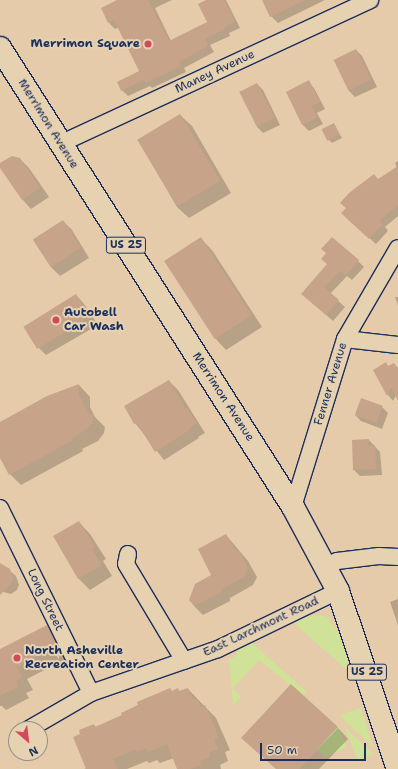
<!DOCTYPE html>
<style>
body{margin:0}
#map{position:relative;width:398px;height:769px;overflow:hidden;background:#e5cba9;font-family:"Shantell Sans",sans-serif}
div>[style]{position:absolute}
[style*='--x']{left:calc(var(--x)*1px);top:calc(var(--y)*1px);width:calc(var(--w)*1px);rotate:calc(var(--a)*1deg)}
.green>*{inset:0;background:#cfe297}
.shadow>*{inset:0;background:#0003}
.building>*{inset:0;background:#c7a489;transform-origin:0 0}
.roads{filter:drop-shadow(1px 0 #1b2f5e) drop-shadow(-1px 0 #1b2f5e) drop-shadow(0 1px #1b2f5e) drop-shadow(0 -1px #1b2f5e)}
.minor>*{height:16px;margin:-8px;padding:0 8px;transform-origin:8px;border-radius:8px;background:#e6d1b0}
.primary>*{height:22px;margin:-11px;padding:0 11px;transform-origin:11px;border-radius:11px;background:#e6d1b0}
.dots>*{width:11px;height:11px;translate:-50% -50%;box-sizing:border-box;border:2px solid #e6d1b0;border-radius:50%}
span{translate:-50% -50%;white-space:nowrap;text-align:center;line-height:1.15;-webkit-text-stroke:4px #e6d1b0;paint-order:stroke}
.shield-label span{padding:1px 3px;background:#e6d1b0;border:1px solid;border-radius:3px;-webkit-text-stroke-width:0}
.shield-label{font-size:11px;color:#1b2f5e;font-weight:700}
.poi-label{font-size:12px;color:#1b2f5e;font-weight:700}
.right{translate:-100% -50%;text-align:right}
.left{translate:0 -50%;text-align:left}
.street-label{font-size:12px;color:#1b2f5e}
.north{position:absolute;left:8px;top:721px;width:40px;height:40px;box-sizing:border-box;background:#e6d1b0;border:1px solid #95908f;border-radius:50%;rotate:152deg;font-size:11px;font-weight:700;line-height:16px;text-align:center;color:#1b2f5e}
.north::after{content:'';display:block;margin:auto;width:14px;height:18px;background:#d1495b;clip-path:polygon(50% 0,100% 100%,50% 72%,0 100%)}
.scale{position:absolute;left:260px;top:743px;width:106px;height:18px;box-sizing:border-box;border:2px solid #1b2f5e;border-top:0;padding-left:5px;font-size:12px;line-height:14px;white-space:nowrap;color:#1b2f5e;-webkit-text-stroke:3px #e6d1b0;paint-order:stroke}
</style>
<div id="map">
<div class="green">
<i style="clip-path:polygon(320px 615px,331px 618px,329px 622px,334px 626px,339px 634px,348px 661px,346px 669px,296px 625px,297px 619px)"></i>
<i style="clip-path:polygon(252px 643px,307px 692px,303px 695px,259px 660px,233px 688px,241px 698px,233px 705px,229px 660px,237px 655px,236px 651px)"></i>
<i style="clip-path:polygon(361px 708px,373px 747px,339px 715px)"></i>
<i style="clip-path:polygon(344px 726px,373px 754px,358px 760px)"></i>
<i style="clip-path:polygon(338px 727px,347px 747px,325px 757px,317px 749px)"></i>
</div>
<div class="shadow">
<i style="clip-path:polygon(119px 0,172px 0,155px 8px,171px 41px,208px 23px,209px 0,226px 0,240px 28px,229px 33px,230px 36px,210px 45px,214px 52px,184px 68px,186px 72px,152px 88px,150px 86px,128px 96px,122px 90px,141px 71px,119px 27px,115px 29px,109px 23px)"></i>
<i style="clip-path:polygon(263px 0,325px 0,278px 23px,271px 16px)"></i>
<i style="clip-path:polygon(356px 50px,362px 56px,377px 87px,355px 97px,349px 91px,335px 60px)"></i>
<i style="clip-path:polygon(308px 82px,314px 88px,325px 109px,317px 113px,323px 124px,309px 131px,303px 125px,287px 93px)"></i>
<i style="clip-path:polygon(257px 84px,263px 90px,280px 125px,263px 133px,257px 127px)"></i>
<i style="clip-path:polygon(180px 115px,192px 126px,231px 193px,189px 218px,177px 207px,138px 140px)"></i>
<i style="clip-path:polygon(334px 125px,342px 138px,332px 143px,329px 140px)"></i>
<i style="clip-path:polygon(20px 159px,29px 168px,49px 197px,31px 209px,23px 200px,0 166px,0 164px)"></i>
<i style="clip-path:polygon(398px 161px,398px 216px,385px 227px,388px 231px,376px 244px,348px 219px,378px 180px,397px 168px,395px 163px)"></i>
<i style="clip-path:polygon(63px 221px,72px 230px,89px 258px,60px 276px,51px 267px)"></i>
<i style="clip-path:polygon(201px 239px,212px 250px,262px 327px,226px 350px,215px 338px,165px 261px)"></i>
<i style="clip-path:polygon(358px 261px,364px 267px,352px 280px,347px 276px,330px 294px,345px 307px,333px 321px,309px 300px,328px 265px)"></i>
<i style="clip-path:polygon(76px 295px,84px 304px,98px 325px,46px 355px,37px 346px)"></i>
<i style="clip-path:polygon(395px 297px,398px 297px,398px 305px)"></i>
<i style="clip-path:polygon(386px 364px,389px 367px,394px 364px,398px 368px,398px 398px,396px 395px,393px 401px,388px 395px,374px 370px)"></i>
<i style="clip-path:polygon(169px 381px,178px 390px,205px 433px,198px 437px,199px 438px,164px 460px,135px 423px)"></i>
<i style="clip-path:polygon(79px 385px,90px 397px,90px 407px,95px 417px,105px 427px,104px 433px,98px 441px,82px 449px,83px 451px,21px 485px,10px 474px,0 456px,0 423px)"></i>
<i style="clip-path:polygon(382px 407px,388px 413px,382px 429px,361px 421px,355px 415px)"></i>
<i style="clip-path:polygon(369px 440px,380px 452px,382px 475px,360px 476px,354px 470px,353px 441px)"></i>
<i style="clip-path:polygon(79px 522px,90px 534px,106px 559px,103px 561px,112px 576px,90px 590px,78px 578px)"></i>
<i style="clip-path:polygon(226px 535px,248px 561px,257px 577px,253px 585px,230px 598px,230px 601px,203px 615px,194px 606px,212px 575px)"></i>
<i style="clip-path:polygon(0 567px,9px 570px,16px 576px,19px 585px,17px 590px,11px 594px,0 591px)"></i>
<i style="clip-path:polygon(398px 599px,398px 625px,390px 602px)"></i>
<i style="clip-path:polygon(47px 626px,58px 638px,68px 658px,27px 679px,33px 690px,26px 693px,29px 698px,6px 710px,2px 706px,0 706px,0 650px)"></i>
<i style="clip-path:polygon(188px 689px,216px 718px,230px 750px,225px 752px,228px 761px,220px 765px,221px 769px,178px 769px,174px 758px,160px 763px,157px 760px,149px 763px,147px 761px,127px 769px,84px 769px,87px 768px,81px 734px,94px 725px,96px 727px,178px 690px,181px 692px)"></i>
<i style="clip-path:polygon(338px 728px,348px 739px,319px 769px,298px 769px)"></i>
</div>
<div class="building">
<i style="clip-path:polygon(117px 0,148px 0,169px 41px,207px 22px,198px 4px,206px 0,224px 0,235px 22px,224px 27px,225px 29px,205px 39px,208px 46px,179px 62px,181px 66px,146px 83px,144px 80px,121px 91px,117px 82px,139px 71px,114px 20px,108px 23px,101px 8px)"></i>
<i style="clip-path:polygon(262px 0,305px 0,270px 17px)"></i>
<i style="left:356px;top:49px;width:34px;height:25px;rotate:64deg"></i>
<i style="clip-path:polygon(309px 80px,320px 102px,312px 106px,317px 118px,302px 125px,286px 92px)"></i>
<i style="left:257px;top:83px;width:39px;height:20px;rotate:63deg"></i>
<i style="left:180px;top:114px;width:78px;height:50px;rotate:59deg"></i>
<i style="left:334px;top:123px;width:13px;height:14px;rotate:63deg"></i>
<i style="clip-path:polygon(12px 156px,20px 158px,40px 188px,22px 200px,0 168px,0 163px)"></i>
<i style="clip-path:polygon(398px 166px,398px 205px,379px 221px,383px 224px,369px 239px,341px 213px,346px 208px,340px 203px,349px 193px,374px 174px,378px 179px)"></i>
<i style="left:63px;top:220px;width:33px;height:36px;rotate:57deg"></i>
<i style="left:201px;top:237px;width:93px;height:44px;rotate:57deg"></i>
<i style="clip-path:polygon(332px 237px,359px 260px,346px 275px,340px 271px,324px 287px,339px 300px,326px 315px,301px 294px,327px 264px,321px 259px,326px 253px,321px 249px)"></i>
<i style="left:76px;top:294px;width:26px;height:62px;rotate:58deg"></i>
<i style="clip-path:polygon(386px 362px,388px 366px,394px 363px,398px 369px,398px 401px,391px 387px,387px 396px,373px 370px)"></i>
<i style="clip-path:polygon(169px 380px,186px 409px,187px 408px,197px 423px,190px 428px,191px 429px,155px 452px,137px 423px,134px 424px,124px 406px)"></i>
<i style="clip-path:polygon(79px 384px,79px 395px,88px 413px,94px 415px,93px 421px,87px 429px,72px 438px,73px 440px,9px 475px,0 458px,0 422px,47px 396px)"></i>
<i style="left:361px;top:398px;width:23px;height:18px;rotate:20deg"></i>
<i style="clip-path:polygon(369px 439px,367px 446px,375px 445px,376px 469px,353px 470px,352px 440px)"></i>
<i style="clip-path:polygon(79px 521px,95px 547px,92px 549px,102px 565px,78px 579px,53px 536px)"></i>
<i style="clip-path:polygon(226px 534px,234px 548px,239px 551px,248px 568px,244px 577px,222px 589px,221px 592px,194px 606px,189px 600px,195px 584px,211px 575px,198px 549px)"></i>
<i style="clip-path:polygon(0 563px,10px 569px,13px 579px,11px 584px,0 595px)"></i>
<i style="clip-path:polygon(47px 625px,57px 646px,17px 667px,22px 678px,16px 681px,18px 687px,0 696px,0 649px)"></i>
<i style="clip-path:polygon(291px 684px,338px 727px,299px 769px,276px 769px,241px 738px)"></i>
<i style="clip-path:polygon(170px 688px,172px 691px,178px 688px,179px 691px,188px 688px,193px 700px,197px 699px,201px 707px,205px 705px,219px 738px,214px 740px,218px 749px,209px 753px,210px 757px,200px 761px,201px 765px,190px 769px,177px 769px,167px 744px,148px 752px,146px 748px,137px 752px,136px 749px,113px 759px,118px 769px,86px 769px,73px 737px,80px 734px,79px 730px,94px 724px,95px 727px,122px 715px,121px 713px,138px 705px,137px 702px)"></i>
</div>
<div class="roads">
<div class="minor">
<i style="--x:60;--y:144;--w:342;--a:-24.9"></i>
<i style="--x:345;--y:339;--w:53;--a:6.5"></i>
<i style="--x:293;--y:507;--w:176;--a:-72.8"></i>
<i style="--x:345;--y:339;--w:105;--a:-59.8"></i>
<i style="--x:0;--y:508;--w:206;--a:63.8"></i>
<i style="--x:128;--y:554;--w:10;--a:101"></i>
<i style="--x:126;--y:564;--w:113;--a:59.1"></i>
<i style="--x:325;--y:567;--w:13;--a:-27"></i>
<i style="--x:337;--y:561;--w:42;--a:-6.8"></i>
<i style="--x:379;--y:556;--w:19;--a:3"></i>
<i style="--x:29;--y:729;--w:72;--a:-30.1"></i>
<i style="--x:91;--y:693;--w:134;--a:-19.1"></i>
<i style="--x:218;--y:649;--w:133;--a:-25.8"></i>
</div>
<div class="primary">
<i style="--x:0;--y:48;--w:545;--a:57.45"></i>
<i style="--x:293;--y:507;--w:95;--a:61.8"></i>
<i style="--x:338;--y:591;--w:188;--a:71.4"></i>
</div>
</div>
<div class="dots">
<i style="left:148px;top:44px;background:#d1495b"></i>
<i style="left:56px;top:320px;background:#d1495b"></i>
<i style="left:17px;top:658px;background:#d1495b"></i>
</div>
<div class="shield-label">
<span style="left:126px;top:245px">US 25</span>
<span style="left:367px;top:672px">US 25</span>
</div>
<div class="poi-label">
<span class="right" style="left:140px;top:44px">Merrimon Square</span>
<span class="left" style="left:64px;top:320px">Autobell<br>Car Wash</span>
<span class="left" style="left:25px;top:658px">North Asheville<br>Recreation Center</span>
</div>
<div class="street-label">
<span style="left:215px;top:72px;rotate:-25deg">Maney Avenue</span>
<span style="left:48px;top:124px;rotate:58deg">Merrimon Avenue</span>
<span style="left:331px;top:384px;rotate:-73deg">Fenner Avenue</span>
<span style="left:223px;top:397px;rotate:57deg">Merrimon Avenue</span>
<span style="left:45px;top:600px;rotate:64deg">Long Street</span>
<span style="left:261px;top:627px;rotate:-25deg">East Larchmont Road</span>
</div>
<div class="north">N</div>
<div class="scale">50 m</div>
</div>
